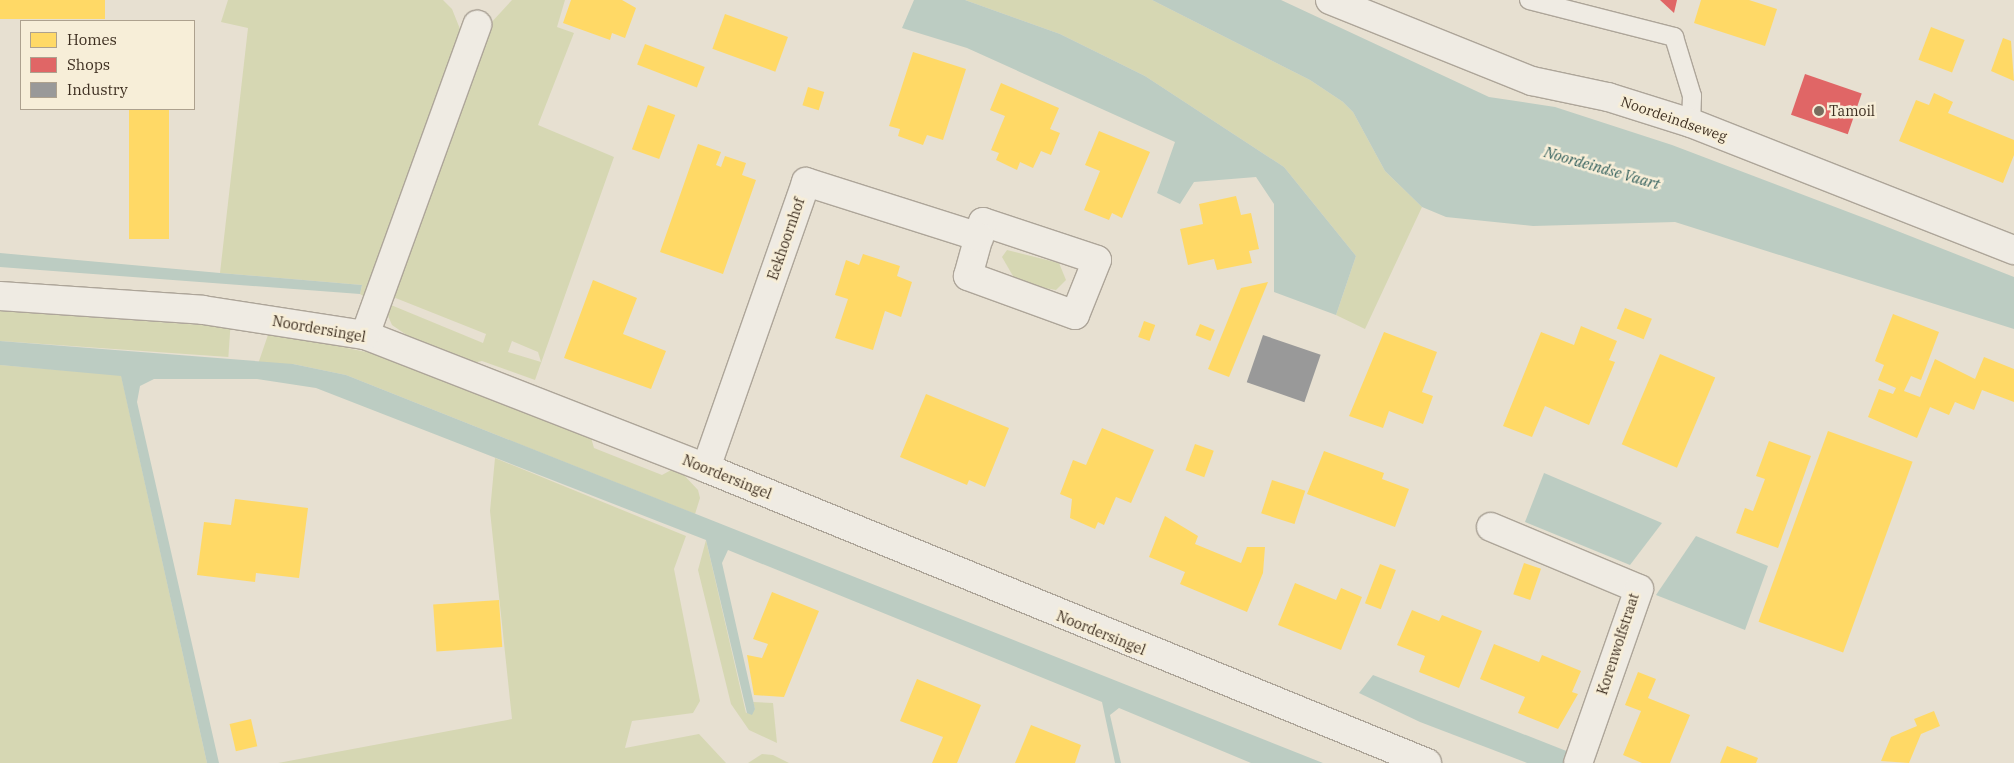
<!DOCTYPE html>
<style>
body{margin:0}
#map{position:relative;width:2014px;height:763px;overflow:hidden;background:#e7e0d1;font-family:"IBM Plex Serif",serif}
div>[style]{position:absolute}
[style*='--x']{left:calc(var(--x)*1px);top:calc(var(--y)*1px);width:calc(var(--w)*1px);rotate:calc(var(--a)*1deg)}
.green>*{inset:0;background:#d6d7b3;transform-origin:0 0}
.water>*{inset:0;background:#bcccc2}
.homes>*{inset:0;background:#ffd966;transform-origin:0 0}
.shops>*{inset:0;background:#e06666;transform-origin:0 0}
.industry>*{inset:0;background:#999;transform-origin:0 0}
.roads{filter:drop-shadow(1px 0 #ada599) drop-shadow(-1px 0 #ada599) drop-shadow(0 1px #ada599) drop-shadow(0 -1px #ada599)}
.service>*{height:18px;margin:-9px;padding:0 9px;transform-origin:9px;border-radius:9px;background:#efebe3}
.minor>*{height:28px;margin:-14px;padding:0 14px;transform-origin:14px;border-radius:14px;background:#efebe3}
.tertiary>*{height:28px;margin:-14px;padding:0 14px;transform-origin:14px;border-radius:14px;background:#efebe3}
.dots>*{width:14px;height:14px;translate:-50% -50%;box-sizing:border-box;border:2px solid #f7eed8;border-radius:50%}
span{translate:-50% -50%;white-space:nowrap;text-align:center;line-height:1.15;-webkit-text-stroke:5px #f7eed8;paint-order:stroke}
.poi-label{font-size:14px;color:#3d2e20}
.left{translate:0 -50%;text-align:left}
.street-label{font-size:14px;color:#3d2e20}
.water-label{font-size:15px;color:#2f5d5a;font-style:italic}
.legend{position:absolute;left:20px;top:20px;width:175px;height:90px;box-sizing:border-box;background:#f7eed8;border:1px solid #ada18e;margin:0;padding:6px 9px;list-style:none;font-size:15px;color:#3d2e20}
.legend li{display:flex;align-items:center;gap:10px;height:25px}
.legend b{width:25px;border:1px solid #ada18e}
</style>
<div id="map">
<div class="green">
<i style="clip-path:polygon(228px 0,443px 0,452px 9px,460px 29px,461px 48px,365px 297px,360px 294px,362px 285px,220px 273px,248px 28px,221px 22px)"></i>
<i style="clip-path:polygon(evenodd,512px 0,565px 0,557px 27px,574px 33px,538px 125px,614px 157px,535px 380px,482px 361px,472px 363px,408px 336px,392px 325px,385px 309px,489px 25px,512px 0,393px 297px,486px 334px,483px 343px,391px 305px,393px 297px,512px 0,512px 341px,538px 352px,541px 362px,508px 352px,512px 341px)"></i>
<i style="clip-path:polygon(965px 0,1152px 0,1310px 80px,1343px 102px,1353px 112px,1385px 171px,1422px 207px,1365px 329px,1336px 315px,1356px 256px,1284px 167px,1145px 76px,1060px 34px)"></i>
<i style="clip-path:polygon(1007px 250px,1059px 263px,1066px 280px,1056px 290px,1017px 283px,1002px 257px)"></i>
<i style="left:0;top:311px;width:231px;height:30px;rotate:4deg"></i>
<i style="clip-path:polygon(269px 332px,371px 353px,590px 434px,594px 448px,662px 475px,673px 469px,681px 472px,698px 490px,700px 498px,695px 514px,346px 375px,293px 364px,258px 364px)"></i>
<i style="clip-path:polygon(0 365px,121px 375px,207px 763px,0 763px)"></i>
<i style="clip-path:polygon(495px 458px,686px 536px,674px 569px,700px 701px,693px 713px,632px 721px,625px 748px,699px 734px,726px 763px,278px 763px,512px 719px,490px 511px)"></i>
<i style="clip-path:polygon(706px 540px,746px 713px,755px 709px,753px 702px,773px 703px,777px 743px,749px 730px,731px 704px,698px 570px)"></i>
<i style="clip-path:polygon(762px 754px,773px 755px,789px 763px,748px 763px)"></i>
</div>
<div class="water">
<i style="clip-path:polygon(914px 0,965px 0,1060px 34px,1145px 76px,1284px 167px,1356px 256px,1336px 315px,1274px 292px,1274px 204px,1256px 177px,1194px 182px,1180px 204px,1157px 193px,1175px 142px,967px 48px,902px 28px)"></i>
<i style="clip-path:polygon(1152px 0,1281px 0,1489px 97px,1555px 107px,1672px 145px,1872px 221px,2014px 277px,2014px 329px,1675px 222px,1533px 226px,1446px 217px,1422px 207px,1385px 171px,1353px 112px,1343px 102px,1310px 80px)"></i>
<i style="clip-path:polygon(0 253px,220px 273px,362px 285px,360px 294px,0 267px)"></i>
<i style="clip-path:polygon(0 341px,293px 364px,346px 375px,1323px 763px,1251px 763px,1119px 708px,1110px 715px,1121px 763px,1115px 763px,1102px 702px,728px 550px,722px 563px,755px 709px,752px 715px,747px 713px,706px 540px,316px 388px,257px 379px,154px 379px,140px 386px,137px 402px,219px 763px,207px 763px,121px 376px,0 365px)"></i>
<i style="clip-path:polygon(1544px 473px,1662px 523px,1630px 565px,1525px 522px)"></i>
<i style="clip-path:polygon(1696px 536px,1768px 566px,1745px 630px,1656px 595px)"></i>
<i style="clip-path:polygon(1373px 675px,1574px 754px,1570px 763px,1527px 763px,1420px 722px,1359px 693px)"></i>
</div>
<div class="homes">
<i style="left:0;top:0;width:105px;height:19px"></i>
<i style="clip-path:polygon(571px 0,622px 0,636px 8px,625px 38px,612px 33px,610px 40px,563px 23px)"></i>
<i style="clip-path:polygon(1701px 0,1749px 0,1777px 9px,1765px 46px,1694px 23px)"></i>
<i style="left:725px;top:14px;width:67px;height:37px;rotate:20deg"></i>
<i style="left:1931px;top:27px;width:36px;height:35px;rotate:21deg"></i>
<i style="clip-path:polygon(2003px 38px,2011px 41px,2014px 81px,1991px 71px)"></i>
<i style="left:645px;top:44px;width:64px;height:22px;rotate:21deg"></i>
<i style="clip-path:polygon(913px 52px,966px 69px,943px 140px,927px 135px,923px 145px,898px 136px,900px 129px,889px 126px)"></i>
<i style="clip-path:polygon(1001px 83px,1059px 108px,1050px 129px,1060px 133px,1051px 155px,1041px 151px,1033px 168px,1020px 162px,1017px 170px,996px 160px,999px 153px,991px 150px,1005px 116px,990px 110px)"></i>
<i style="left:808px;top:87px;width:17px;height:19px;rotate:17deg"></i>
<i style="clip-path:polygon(1934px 93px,1953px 102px,1948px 113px,2014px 140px,2014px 155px,2003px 183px,1899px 141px,1916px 100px,1929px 105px)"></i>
<i style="left:648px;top:105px;width:29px;height:47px;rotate:20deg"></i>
<i style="left:129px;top:109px;width:40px;height:130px"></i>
<i style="clip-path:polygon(1099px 131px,1150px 152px,1122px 218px,1112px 213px,1109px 220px,1084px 210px,1100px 171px,1085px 165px)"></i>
<i style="clip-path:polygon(698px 144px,721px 152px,716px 165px,721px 167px,725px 156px,746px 163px,742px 175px,756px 180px,723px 274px,660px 252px)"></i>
<i style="clip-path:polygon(1236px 196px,1241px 215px,1251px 213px,1259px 249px,1249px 251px,1252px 263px,1217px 270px,1214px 259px,1188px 265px,1180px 229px,1203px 224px,1199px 204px)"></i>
<i style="clip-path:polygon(863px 254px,900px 266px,897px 276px,912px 282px,901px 317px,885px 311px,873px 350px,835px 338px,848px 299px,835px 295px,846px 260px,859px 265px)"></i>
<i style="clip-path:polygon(593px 280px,637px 298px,623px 334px,666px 351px,651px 389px,564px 358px)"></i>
<i style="clip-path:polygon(1268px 282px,1229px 377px,1208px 369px,1241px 288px)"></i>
<i style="left:1625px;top:308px;width:29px;height:22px;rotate:22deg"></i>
<i style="clip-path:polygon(1893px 314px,1939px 332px,1921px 380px,1911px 376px,1904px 391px,1920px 397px,1935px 359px,1975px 379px,1984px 357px,2014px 369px,2014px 402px,1982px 390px,1974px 410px,1955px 402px,1949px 415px,1930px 407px,1917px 438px,1868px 417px,1879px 389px,1893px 394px,1896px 388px,1878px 380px,1884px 365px,1875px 361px)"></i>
<i style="left:1144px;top:321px;width:12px;height:17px;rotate:20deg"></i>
<i style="left:1200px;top:324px;width:16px;height:12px;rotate:22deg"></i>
<i style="clip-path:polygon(1581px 326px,1617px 341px,1609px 360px,1615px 362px,1589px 425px,1545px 406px,1532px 437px,1503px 426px,1541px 332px,1574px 345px)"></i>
<i style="clip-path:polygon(1384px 332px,1437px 352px,1422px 392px,1433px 396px,1423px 424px,1389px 411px,1383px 428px,1349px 416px)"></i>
<i style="left:1660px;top:354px;width:60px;height:98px;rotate:23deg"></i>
<i style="clip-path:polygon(926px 394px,1009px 428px,985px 487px,969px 480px,967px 485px,900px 457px)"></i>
<i style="clip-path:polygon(1102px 428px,1154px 450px,1131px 503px,1116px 497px,1104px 525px,1098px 522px,1095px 529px,1070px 518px,1072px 499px,1060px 494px,1073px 460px,1086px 465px)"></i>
<i style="left:1828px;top:431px;width:90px;height:203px;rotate:20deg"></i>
<i style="clip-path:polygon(1769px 441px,1811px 456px,1778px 548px,1736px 533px,1745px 508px,1753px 511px,1765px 479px,1756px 476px)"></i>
<i style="left:1195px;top:444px;width:20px;height:28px;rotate:20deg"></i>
<i style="clip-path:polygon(1324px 451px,1384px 473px,1382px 479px,1409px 489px,1395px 527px,1307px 494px)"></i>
<i style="left:1272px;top:480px;width:35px;height:35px;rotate:18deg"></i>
<i style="clip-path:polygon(235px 499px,308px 508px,299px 578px,256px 573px,255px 582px,197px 575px,204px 522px,231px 525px)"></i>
<i style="clip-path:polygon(1165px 516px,1198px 536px,1195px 544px,1241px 563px,1247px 547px,1265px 547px,1263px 573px,1247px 612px,1180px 584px,1185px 572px,1149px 557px)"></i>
<i style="left:1524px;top:563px;width:18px;height:33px;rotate:19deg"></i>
<i style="left:1380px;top:564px;width:17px;height:42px;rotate:21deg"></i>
<i style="clip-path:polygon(1295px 583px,1336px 600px,1341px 588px,1362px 597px,1341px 650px,1278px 625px)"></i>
<i style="clip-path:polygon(772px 592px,819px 611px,784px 697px,754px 695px,747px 655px,762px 658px,768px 644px,753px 639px)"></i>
<i style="left:499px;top:600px;width:47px;height:66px;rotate:86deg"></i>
<i style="clip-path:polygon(1412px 610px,1439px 621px,1442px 615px,1482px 631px,1459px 688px,1419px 672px,1425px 656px,1397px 645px)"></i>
<i style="clip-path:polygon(1494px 644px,1539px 662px,1542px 655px,1581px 671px,1572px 692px,1578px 694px,1558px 729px,1518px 713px,1525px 697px,1480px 679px)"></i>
<i style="clip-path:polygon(1638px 672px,1656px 679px,1648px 698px,1690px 715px,1670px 763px,1642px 763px,1623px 755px,1641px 711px,1625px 705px)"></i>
<i style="clip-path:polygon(917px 679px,981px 705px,957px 763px,932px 763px,943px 737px,900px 721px)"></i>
<i style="clip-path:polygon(1934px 711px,1940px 726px,1921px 734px,1909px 763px,1881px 761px,1891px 737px,1917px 726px,1914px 719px)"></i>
<i style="left:251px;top:719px;width:28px;height:22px;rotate:77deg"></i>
<i style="clip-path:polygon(1031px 725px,1081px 745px,1075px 763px,1015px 763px)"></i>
<i style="clip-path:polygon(1727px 746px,1758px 758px,1756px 763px,1720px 763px)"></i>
</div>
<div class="shops">
<i style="clip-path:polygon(1660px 0,1677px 0,1674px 13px)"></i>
<i style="left:1805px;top:74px;width:60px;height:43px;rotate:19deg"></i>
</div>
<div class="industry">
<i style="left:1263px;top:335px;width:61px;height:50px;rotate:19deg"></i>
</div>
<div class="roads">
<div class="service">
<i style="--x:1529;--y:0;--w:150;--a:14.3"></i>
<i style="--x:1674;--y:37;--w:62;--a:73"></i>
<i style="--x:1692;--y:96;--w:27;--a:92"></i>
</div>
<div class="minor">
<i style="--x:983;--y:222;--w:120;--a:18.4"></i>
<i style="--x:1097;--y:260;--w:59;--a:111.8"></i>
<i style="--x:1075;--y:315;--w:114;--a:-160"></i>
<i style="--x:968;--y:276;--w:56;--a:-74.5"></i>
<i style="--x:0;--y:296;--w:203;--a:3.9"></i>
<i style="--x:203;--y:310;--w:164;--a:8.8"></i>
<i style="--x:365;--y:335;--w:366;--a:21.3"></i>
<i style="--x:706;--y:468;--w:779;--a:22.25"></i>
<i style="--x:365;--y:335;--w:330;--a:-70.1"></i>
<i style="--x:706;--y:468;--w:303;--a:-70.7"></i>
<i style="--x:806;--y:182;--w:182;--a:17.6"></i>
<i style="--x:1491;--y:527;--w:160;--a:22.7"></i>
<i style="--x:1639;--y:589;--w:184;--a:109.3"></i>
</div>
<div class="tertiary">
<i style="--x:1330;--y:0;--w:218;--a:21.9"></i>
<i style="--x:1532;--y:81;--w:78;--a:11.9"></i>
<i style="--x:1608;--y:97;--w:87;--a:17.4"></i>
<i style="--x:1691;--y:123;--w:347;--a:21.5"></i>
</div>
</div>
<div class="dots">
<i style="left:1819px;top:111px;background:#786c5e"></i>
</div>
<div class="poi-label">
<span class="left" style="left:1829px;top:111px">Tamoil</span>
</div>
<div class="street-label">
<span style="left:1674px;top:119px;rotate:19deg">Noordeindseweg</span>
<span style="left:786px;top:239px;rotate:-71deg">Eekhoornhof</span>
<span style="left:319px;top:329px;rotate:10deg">Noordersingel</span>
<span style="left:727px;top:477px;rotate:22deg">Noordersingel</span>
<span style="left:1101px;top:633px;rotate:22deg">Noordersingel</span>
<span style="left:1618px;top:644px;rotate:-72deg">Korenwolfstraat</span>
</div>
<div class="water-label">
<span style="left:1602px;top:168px;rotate:16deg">Noordeindse Vaart</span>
</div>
<ul class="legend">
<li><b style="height:14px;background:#ffd966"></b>Homes</li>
<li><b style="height:14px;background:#e06666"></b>Shops</li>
<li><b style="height:14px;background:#999"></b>Industry</li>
</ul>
</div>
